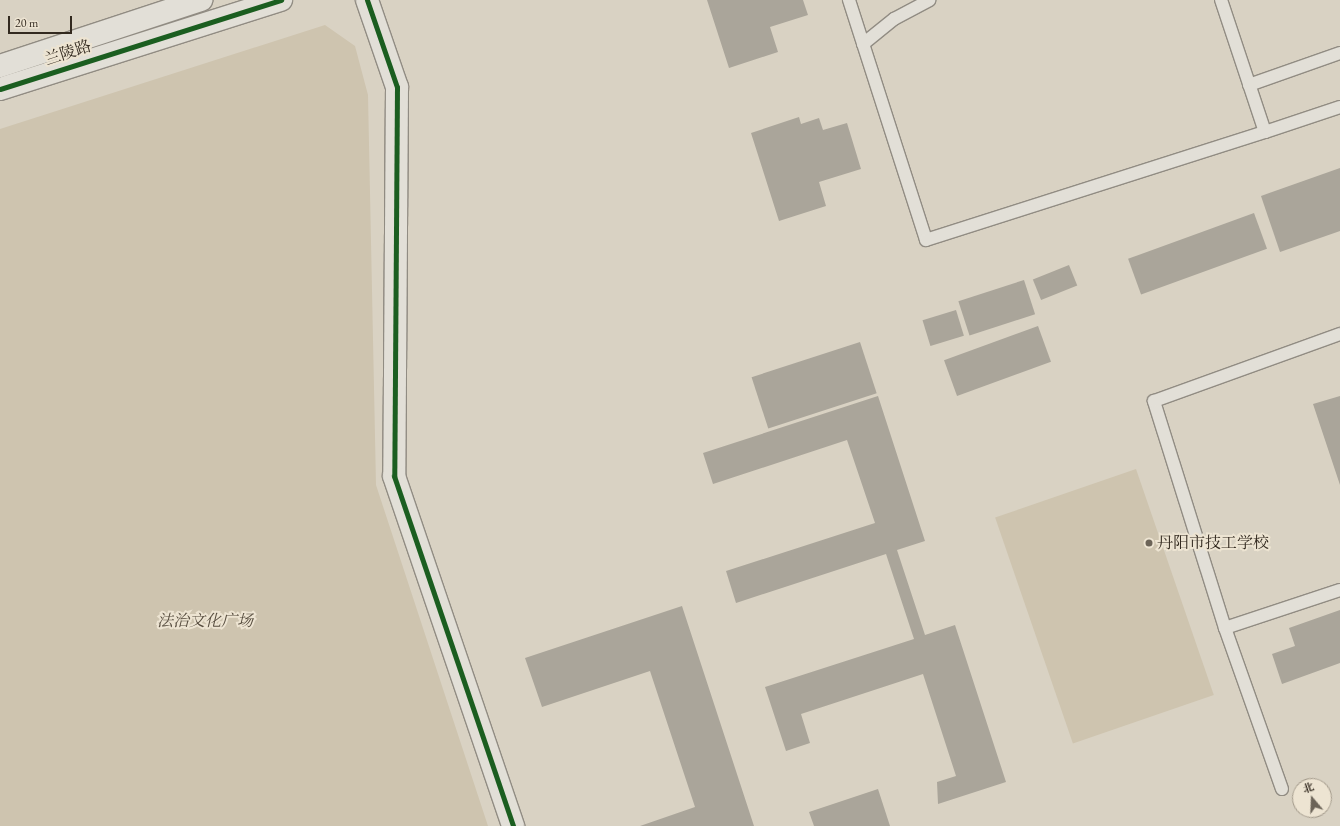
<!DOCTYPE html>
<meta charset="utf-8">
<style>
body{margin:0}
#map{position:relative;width:1340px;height:826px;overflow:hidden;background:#d9d2c3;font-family:"EB Garamond","Noto Serif SC",serif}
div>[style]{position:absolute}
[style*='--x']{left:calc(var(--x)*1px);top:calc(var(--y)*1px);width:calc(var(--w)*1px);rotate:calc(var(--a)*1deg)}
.green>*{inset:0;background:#cec4af;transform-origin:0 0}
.building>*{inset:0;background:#aaa59a;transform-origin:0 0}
.roads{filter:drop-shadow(1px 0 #918c83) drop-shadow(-1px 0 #918c83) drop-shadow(0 1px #918c83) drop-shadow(0 -1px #918c83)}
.service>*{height:12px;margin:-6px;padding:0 6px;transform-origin:6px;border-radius:6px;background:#e2dfd7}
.minor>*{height:22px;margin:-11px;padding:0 11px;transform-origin:11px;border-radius:11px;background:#e2dfd7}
.tertiary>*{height:22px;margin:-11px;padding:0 11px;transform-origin:11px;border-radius:11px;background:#e2dfd7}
.cycleway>*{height:5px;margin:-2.5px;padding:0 2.5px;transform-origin:2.5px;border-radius:2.5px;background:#1b5e20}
.dots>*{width:11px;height:11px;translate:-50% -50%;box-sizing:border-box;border:2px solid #ede4d2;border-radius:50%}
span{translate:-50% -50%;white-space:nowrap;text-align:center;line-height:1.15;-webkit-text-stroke:4px #ede4d2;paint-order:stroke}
.street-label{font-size:16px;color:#32291f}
.poi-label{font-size:16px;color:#32291f}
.left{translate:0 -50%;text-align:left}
.park-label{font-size:16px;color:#574d3f;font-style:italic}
.north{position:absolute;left:1292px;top:778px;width:40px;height:40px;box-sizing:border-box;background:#ede4d2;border:1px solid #a2998a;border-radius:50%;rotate:341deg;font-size:11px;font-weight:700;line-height:16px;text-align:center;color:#32291f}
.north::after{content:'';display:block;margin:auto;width:14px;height:18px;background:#6c6458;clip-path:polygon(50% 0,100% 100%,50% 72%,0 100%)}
.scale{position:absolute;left:8px;top:16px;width:64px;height:18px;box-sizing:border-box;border:2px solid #32291f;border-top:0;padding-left:5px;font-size:12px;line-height:14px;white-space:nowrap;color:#32291f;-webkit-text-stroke:3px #ede4d2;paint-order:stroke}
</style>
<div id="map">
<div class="green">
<i style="clip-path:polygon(325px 25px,355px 46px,368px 95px,376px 485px,488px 826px,0 826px,0 129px)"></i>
<i style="left:1136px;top:469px;width:239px;height:149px;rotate:71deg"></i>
</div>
<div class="building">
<i style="clip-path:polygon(707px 0,803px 0,808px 15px,770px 27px,778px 52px,729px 68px)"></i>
<i style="clip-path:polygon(799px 117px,801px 124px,819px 118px,823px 130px,847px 123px,861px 169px,819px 182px,826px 206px,779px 221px,751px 133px)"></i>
<i style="clip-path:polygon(1340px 168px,1340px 231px,1280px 252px,1261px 196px)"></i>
<i style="left:1254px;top:213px;width:38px;height:134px;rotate:70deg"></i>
<i style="left:1069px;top:265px;width:22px;height:39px;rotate:68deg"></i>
<i style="left:1024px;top:280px;width:36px;height:69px;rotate:72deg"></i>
<i style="left:956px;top:310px;width:27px;height:35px;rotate:73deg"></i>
<i style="left:1038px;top:326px;width:38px;height:100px;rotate:70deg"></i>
<i style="left:860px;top:342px;width:54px;height:114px;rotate:72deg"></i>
<i style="clip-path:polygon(878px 396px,925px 541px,897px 550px,925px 635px,955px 625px,1006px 782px,938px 804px,937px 782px,956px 776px,923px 674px,801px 714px,810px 743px,786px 751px,765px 687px,914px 639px,886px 554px,736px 603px,726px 571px,875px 523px,847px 440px,713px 484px,703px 453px)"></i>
<i style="clip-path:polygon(1340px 396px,1340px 485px,1313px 404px)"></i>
<i style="clip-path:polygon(682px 606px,754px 826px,640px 826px,695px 807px,650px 671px,542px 707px,525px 658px)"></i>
<i style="clip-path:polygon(1340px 610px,1340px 663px,1282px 684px,1272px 654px,1295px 646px,1289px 628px)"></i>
<i style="clip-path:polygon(878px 789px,890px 826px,814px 826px,809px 812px)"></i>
</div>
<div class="roads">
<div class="service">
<i style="--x:849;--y:0;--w:252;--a:72.2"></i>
<i style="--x:926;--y:240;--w:356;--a:-17.7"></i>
<i style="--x:1265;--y:132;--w:139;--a:-108.4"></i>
<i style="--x:863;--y:44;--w:40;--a:-39"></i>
<i style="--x:894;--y:19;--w:40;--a:-28"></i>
<i style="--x:1249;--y:85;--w:96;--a:-19.4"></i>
<i style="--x:1265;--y:132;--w:79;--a:-18.4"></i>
<i style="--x:1225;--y:628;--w:121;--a:-18.3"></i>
<i style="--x:1282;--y:789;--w:171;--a:-109.5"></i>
<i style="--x:1225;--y:628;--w:238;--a:-107.4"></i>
<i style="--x:1154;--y:401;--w:198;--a:-19.8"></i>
</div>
<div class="minor">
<i style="--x:367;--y:0;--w:92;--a:71"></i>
<i style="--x:397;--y:87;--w:389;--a:90.4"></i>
<i style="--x:394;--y:476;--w:370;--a:71.2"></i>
</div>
<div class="tertiary">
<i style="--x:0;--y:66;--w:212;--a:-18.2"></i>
<i style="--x:0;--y:89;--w:295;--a:-17.6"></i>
</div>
</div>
<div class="cycleway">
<i style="--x:367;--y:0;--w:92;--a:71"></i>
<i style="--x:397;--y:87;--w:389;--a:90.4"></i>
<i style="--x:394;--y:476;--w:370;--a:71.2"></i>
<i style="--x:0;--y:89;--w:295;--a:-17.6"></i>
</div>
<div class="dots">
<i style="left:1149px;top:543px;background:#6c6458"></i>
</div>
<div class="street-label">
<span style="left:68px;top:53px;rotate:-18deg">兰陵路</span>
</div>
<div class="poi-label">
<span class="left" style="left:1157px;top:543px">丹阳市技工学校</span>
</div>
<div class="park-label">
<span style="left:205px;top:621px">法治文化广场</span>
</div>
<div class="north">北</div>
<div class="scale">20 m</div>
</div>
